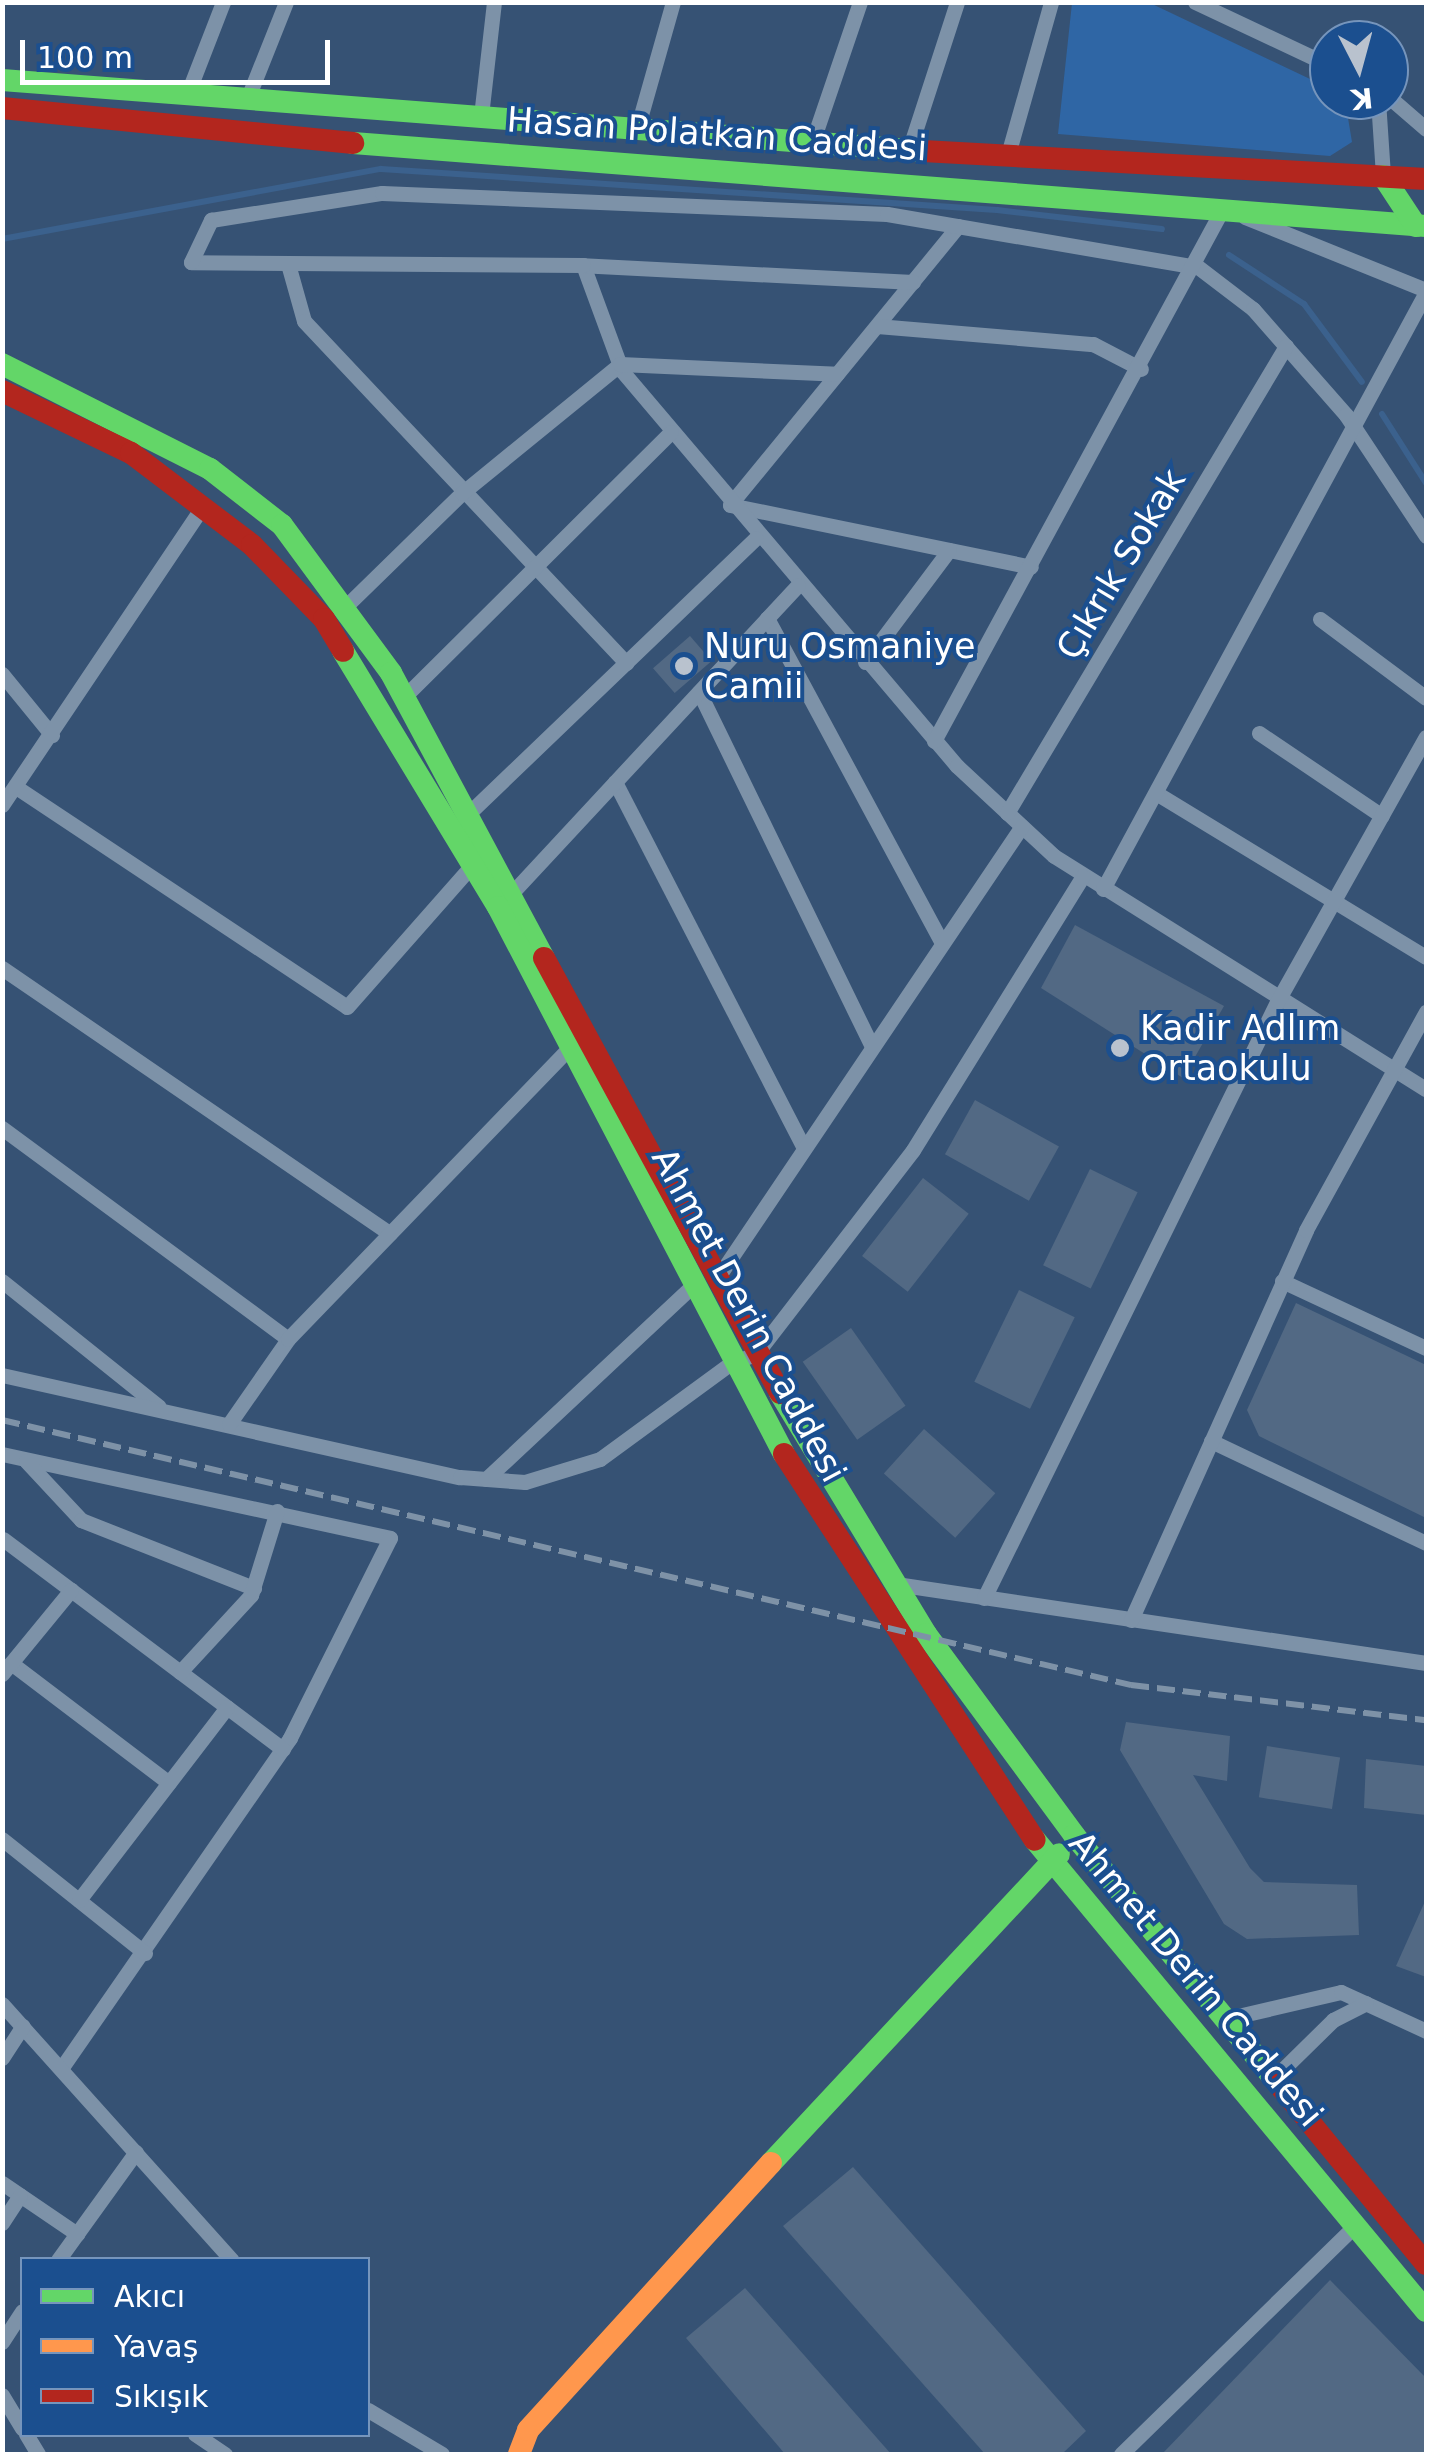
<!DOCTYPE html>
<meta charset="utf-8">
<style>
body{margin:0}
#map{position:relative;width:1429px;height:2457px;overflow:hidden;background:#365274;font-family:"DejaVu Sans",sans-serif}
div>[style]{position:absolute}
[style*='--x']{left:calc(var(--x)*1px);top:calc(var(--y)*1px);width:calc(var(--w)*1px);rotate:calc(var(--a)*1deg)}
.green>*{inset:0;background:#2f66a5}
.stream>*{height:6px;margin:-3px;padding:0 3px;transform-origin:3px;border-radius:3px;background:#3b618d}
.building>*{inset:0;background:#526984;transform-origin:0 0}
.street>*{height:15px;margin:-7.5px;padding:0 7.5px;transform-origin:7.5px;border-radius:7.5px;background:#7d92a8}
.fast>*{height:22px;margin:-11px;padding:0 11px;transform-origin:11px;border-radius:11px;background:#63d668}
.slow>*{height:22px;margin:-11px;padding:0 11px;transform-origin:11px;border-radius:11px;background:#ff974d}
.jam>*{height:22px;margin:-11px;padding:0 11px;transform-origin:11px;border-radius:11px;background:#b3261e}
.rail>*{height:6px;margin-top:-3px;transform-origin:0;background:repeating-linear-gradient(90deg,#7e92a7 0 18px,transparent 0 26px)}
.dots>*{width:28px;height:28px;translate:-50% -50%;box-sizing:border-box;border:5px solid #1b4f8f;border-radius:50%}
span{translate:-50% -50%;white-space:nowrap;text-align:center;line-height:1.15;-webkit-text-stroke:8px #1b4f8f;paint-order:stroke}
.street-label{font-size:35px;color:#fff}
.poi-label{font-size:35px;color:#fff}
.left{translate:0 -50%;text-align:left}
.frame{position:absolute;inset:0;border:5px solid #fff;pointer-events:none}
.legend{position:absolute;left:20px;top:2257px;width:350px;height:180px;box-sizing:border-box;background:#1b4f8f;border:2px solid #7695bc;margin:0;padding:12px 18px;list-style:none;font-size:30px;color:#fff}
.legend li{display:flex;align-items:center;gap:20px;height:50px}
.legend b{width:50px;border:2px solid #7695bc}
.north{position:absolute;left:1309px;top:20px;width:100px;height:100px;box-sizing:border-box;background:#1b4f8f;border:2px solid #7695bc;border-radius:50%;rotate:174deg;font-size:28px;font-weight:700;line-height:40px;text-align:center;color:#fff}
.north::after{content:'';display:block;margin:auto;width:35px;height:45px;background:#b9c2ce;clip-path:polygon(50% 0,100% 100%,50% 72%,0 100%)}
.scale{position:absolute;left:20px;top:40px;width:310px;height:45px;box-sizing:border-box;border:5px solid #fff;border-top:0;padding-left:12px;font-size:30px;line-height:35px;white-space:nowrap;color:#fff;-webkit-text-stroke:8px #1b4f8f;paint-order:stroke}
</style>
<div id="map">
<div class="green">
<i style="clip-path:polygon(1072px 3px,1150px 3px,1329px 88px,1329px 100px,1345px 100px,1352px 142px,1330px 156px,1058px 134px)"></i>
</div>
<div class="stream">
<i style="--x:2;--y:239;--w:385;--a:-10.5"></i>
<i style="--x:381;--y:169;--w:617;--a:3.81"></i>
<i style="--x:997;--y:210;--w:166;--a:6.6"></i>
<i style="--x:1229;--y:255;--w:90;--a:33.2"></i>
<i style="--x:1304;--y:304;--w:97;--a:53.4"></i>
<i style="--x:1382;--y:414;--w:82;--a:57.5"></i>
</div>
<div class="building">
<i style="left:690px;top:636px;width:33px;height:49px;rotate:49deg"></i>
<i style="clip-path:polygon(1075px 925px,1224px 1006px,1183px 1078px,1041px 988px)"></i>
<i style="left:975px;top:1100px;width:96px;height:62px;rotate:29deg"></i>
<i style="left:1090px;top:1169px;width:53px;height:107px;rotate:26deg"></i>
<i style="left:923px;top:1178px;width:58px;height:99px;rotate:38deg"></i>
<i style="left:1019px;top:1290px;width:62px;height:102px;rotate:26deg"></i>
<i style="clip-path:polygon(1296px 1303px,1426px 1365px,1426px 1518px,1259px 1436px,1247px 1410px)"></i>
<i style="left:851px;top:1328px;width:95px;height:59px;rotate:55deg"></i>
<i style="left:924px;top:1429px;width:96px;height:60px;rotate:42deg"></i>
<i style="clip-path:polygon(1126px 1722px,1230px 1736px,1227px 1781px,1193px 1775px,1250px 1868px,1264px 1882px,1357px 1885px,1359px 1935px,1247px 1939px,1224px 1924px,1120px 1750px)"></i>
<i style="left:1267px;top:1746px;width:74px;height:52px;rotate:9deg"></i>
<i style="clip-path:polygon(1366px 1759px,1426px 1766px,1426px 1815px,1364px 1808px)"></i>
<i style="clip-path:polygon(1426px 1899px,1426px 1977px,1396px 1966px)"></i>
<i style="clip-path:polygon(853px 2167px,1086px 2431px,1062px 2454px,985px 2454px,783px 2226px)"></i>
<i style="clip-path:polygon(1330px 2280px,1426px 2378px,1426px 2454px,1162px 2454px)"></i>
<i style="clip-path:polygon(745px 2288px,891px 2454px,785px 2454px,686px 2338px)"></i>
</div>
<div class="street">
<i style="--x:1195;--y:2;--w:148;--a:25.2"></i>
<i style="--x:187;--y:95;--w:100;--a:-68.8"></i>
<i style="--x:1389;--y:97;--w:49;--a:40.9"></i>
<i style="--x:247;--y:100;--w:105;--a:-68.3"></i>
<i style="--x:1378;--y:100;--w:76;--a:86.2"></i>
<i style="--x:481;--y:116;--w:115;--a:-83.5"></i>
<i style="--x:637;--y:129;--w:132;--a:-74.2"></i>
<i style="--x:812;--y:143;--w:149;--a:-71.2"></i>
<i style="--x:909;--y:150;--w:156;--a:-72"></i>
<i style="--x:1007;--y:158;--w:162;--a:-74.2"></i>
<i style="--x:1245;--y:217;--w:195;--a:22"></i>
<i style="--x:958;--y:226;--w:360;--a:129.3"></i>
<i style="--x:730;--y:505;--w:307;--a:11.6"></i>
<i style="--x:288;--y:264;--w:59;--a:74.3"></i>
<i style="--x:304;--y:321;--w:470;--a:46.7"></i>
<i style="--x:583;--y:265;--w:113;--a:69.8"></i>
<i style="--x:622;--y:371;--w:518;--a:49.7"></i>
<i style="--x:957;--y:766;--w:132;--a:42.9"></i>
<i style="--x:1054;--y:856;--w:439;--a:32.1"></i>
<i style="--x:913;--y:282;--w:330;--a:-177.1"></i>
<i style="--x:583;--y:265;--w:392;--a:-179.6"></i>
<i style="--x:191;--y:262;--w:47;--a:-64.5"></i>
<i style="--x:211;--y:220;--w:173;--a:-9"></i>
<i style="--x:382;--y:193;--w:505;--a:2.38"></i>
<i style="--x:887;--y:214;--w:315;--a:9.7"></i>
<i style="--x:1198;--y:267;--w:69;--a:37.4"></i>
<i style="--x:1253;--y:309;--w:141;--a:48.7"></i>
<i style="--x:1346;--y:415;--w:145;--a:56.5"></i>
<i style="--x:877;--y:326;--w:217;--a:4.8"></i>
<i style="--x:1093;--y:344;--w:54;--a:27.5"></i>
<i style="--x:344;--y:608;--w:165;--a:-44.3"></i>
<i style="--x:462;--y:493;--w:204;--a:-39.2"></i>
<i style="--x:620;--y:364;--w:217;--a:2.6"></i>
<i style="--x:767;--y:618;--w:367;--a:61.7"></i>
<i style="--x:1320;--y:619;--w:132;--a:36.7"></i>
<i style="--x:865;--y:662;--w:140;--a:-53.1"></i>
<i style="--x:2;--y:674;--w:79;--a:50.7"></i>
<i style="--x:699;--y:692;--w:392;--a:64"></i>
<i style="--x:404;--y:697;--w:376;--a:-44.8"></i>
<i style="--x:1259;--y:733;--w:148;--a:34"></i>
<i style="--x:934;--y:741;--w:606;--a:-61.53"></i>
<i style="--x:615;--y:782;--w:410;--a:62.7"></i>
<i style="--x:16;--y:787;--w:397;--a:33.6"></i>
<i style="--x:347;--y:1007;--w:189;--a:-48.6"></i>
<i style="--x:1156;--y:793;--w:316;--a:31.3"></i>
<i style="--x:2;--y:805;--w:359;--a:-56.1"></i>
<i style="--x:1007;--y:813;--w:544;--a:-59.14"></i>
<i style="--x:467;--y:815;--w:400;--a:-43.8"></i>
<i style="--x:1103;--y:889;--w:679;--a:-61.58"></i>
<i style="--x:510;--y:895;--w:423;--a:-47.1"></i>
<i style="--x:2;--y:968;--w:470;--a:34.4"></i>
<i style="--x:2;--y:1128;--w:355;--a:36.4"></i>
<i style="--x:716;--y:1280;--w:547;--a:-56.02"></i>
<i style="--x:2;--y:1281;--w:201;--a:38.7"></i>
<i style="--x:1282;--y:1281;--w:159;--a:25"></i>
<i style="--x:2;--y:1375;--w:469;--a:12.6"></i>
<i style="--x:460;--y:1477;--w:65;--a:4.4"></i>
<i style="--x:525;--y:1482;--w:78;--a:-17"></i>
<i style="--x:600;--y:1459;--w:162;--a:-36.2"></i>
<i style="--x:731;--y:1363;--w:27;--a:-20"></i>
<i style="--x:756;--y:1354;--w:257;--a:-52.4"></i>
<i style="--x:913;--y:1150;--w:322;--a:-58.2"></i>
<i style="--x:229;--y:1424;--w:103;--a:-55.2"></i>
<i style="--x:288;--y:1339;--w:405;--a:-46"></i>
<i style="--x:1211;--y:1441;--w:238;--a:25.4"></i>
<i style="--x:2;--y:1454;--w:397;--a:12.2"></i>
<i style="--x:390;--y:1538;--w:224;--a:116.6"></i>
<i style="--x:290;--y:1738;--w:402;--a:124.7"></i>
<i style="--x:26;--y:1461;--w:81;--a:47"></i>
<i style="--x:81;--y:1520;--w:186;--a:21.5"></i>
<i style="--x:486;--y:1479;--w:281;--a:-43.1"></i>
<i style="--x:3;--y:1539;--w:350;--a:36.9"></i>
<i style="--x:896;--y:1584;--w:536;--a:8.48"></i>
<i style="--x:984;--y:1598;--w:664;--a:-63.82"></i>
<i style="--x:1277;--y:1002;--w:304;--a:-60.7"></i>
<i style="--x:1131;--y:1620;--w:427;--a:-65.8"></i>
<i style="--x:1306;--y:1230;--w:249;--a:-61.2"></i>
<i style="--x:11;--y:1663;--w:198;--a:37.2"></i>
<i style="--x:180;--y:1672;--w:105;--a:-47.3"></i>
<i style="--x:251;--y:1595;--w:88;--a:-72.8"></i>
<i style="--x:2;--y:1674;--w:109;--a:-50.6"></i>
<i style="--x:2;--y:1839;--w:183;--a:38.6"></i>
<i style="--x:79;--y:1900;--w:243;--a:-52.5"></i>
<i style="--x:2;--y:2004;--w:344;--a:48.1"></i>
<i style="--x:1225;--y:2019;--w:119;--a:-13.1"></i>
<i style="--x:1341;--y:1992;--w:94;--a:24.6"></i>
<i style="--x:2;--y:2058;--w:38;--a:-57"></i>
<i style="--x:1274;--y:2078;--w:83;--a:-44.5"></i>
<i style="--x:1333;--y:2020;--w:37;--a:-27"></i>
<i style="--x:2;--y:2183;--w:91;--a:34.2"></i>
<i style="--x:2;--y:2223;--w:33;--a:-57"></i>
<i style="--x:58;--y:2260;--w:133;--a:-54.2"></i>
<i style="--x:2;--y:2342;--w:37;--a:-57"></i>
<i style="--x:2;--y:2395;--w:39;--a:59"></i>
<i style="--x:368;--y:2410;--w:86;--a:30.7"></i>
<i style="--x:26;--y:2434;--w:23;--a:59"></i>
<i style="--x:195;--y:2434;--w:36;--a:34"></i>
<i style="--x:1121;--y:2454;--w:327;--a:-44.3"></i>
</div>
<div class="fast">
<i style="--x:2;--y:80;--w:924;--a:4.41"></i>
<i style="--x:353;--y:143;--w:1076;--a:4.42"></i>
<i style="--x:1383;--y:176;--w:60;--a:56.6"></i>
<i style="--x:2;--y:364;--w:233;--a:26.8"></i>
<i style="--x:210;--y:469;--w:91;--a:37.9"></i>
<i style="--x:282;--y:525;--w:184;--a:53.6"></i>
<i style="--x:391;--y:673;--w:323;--a:61.8"></i>
<i style="--x:343;--y:651;--w:299;--a:58.8"></i>
<i style="--x:498;--y:907;--w:617;--a:62.4"></i>
<i style="--x:780;--y:1393;--w:282;--a:58.8"></i>
<i style="--x:926;--y:1634;--w:250;--a:53.6"></i>
<i style="--x:1074;--y:1835;--w:312;--a:50.6"></i>
<i style="--x:1035;--y:1840;--w:612;--a:50.3"></i>
<i style="--x:771;--y:2163;--w:422;--a:-47"></i>
</div>
<div class="slow">
<i style="--x:519;--y:2454;--w:26;--a:-69"></i>
<i style="--x:528;--y:2430;--w:361;--a:-47.7"></i>
</div>
<div class="jam">
<i style="--x:2;--y:108;--w:353;--a:5.7"></i>
<i style="--x:923;--y:151;--w:504;--a:3.19"></i>
<i style="--x:2;--y:391;--w:143;--a:25.7"></i>
<i style="--x:131;--y:453;--w:152;--a:37.2"></i>
<i style="--x:252;--y:545;--w:103;--a:45.8"></i>
<i style="--x:324;--y:619;--w:37;--a:59"></i>
<i style="--x:544;--y:958;--w:495;--a:61.5"></i>
<i style="--x:784;--y:1454;--w:460;--a:57"></i>
<i style="--x:1272;--y:2076;--w:243;--a:50.7"></i>
</div>
<div class="rail">
<i style="--x:2;--y:1420;--w:1160;--a:13.21"></i>
<i style="--x:1131;--y:1685;--w:297;--a:6.8"></i>
</div>
<div class="dots">
<i style="left:684px;top:666px;background:#b9c2ce"></i>
<i style="left:1120px;top:1048px;background:#b9c2ce"></i>
</div>
<div class="street-label">
<span style="left:717px;top:134px;rotate:4deg">Hasan Polatkan Caddesi</span>
<span style="left:1121px;top:564px;rotate:-59deg">Çıkrık Sokak</span>
<span style="left:749px;top:1315px;rotate:62deg">Ahmet Derin Caddesi</span>
<span style="left:1196px;top:1979px;rotate:50deg">Ahmet Derin Caddesi</span>
</div>
<div class="poi-label">
<span class="left" style="left:704px;top:666px">Nuru Osmaniye<br>Camii</span>
<span class="left" style="left:1140px;top:1048px">Kadir Adlım<br>Ortaokulu</span>
</div>
<div class="frame"></div>
<ul class="legend">
<li><b style="height:12px;background:#63d668"></b>Akıcı</li>
<li><b style="height:12px;background:#ff974d"></b>Yavaş</li>
<li><b style="height:12px;background:#b3261e"></b>Sıkışık</li>
</ul>
<div class="north">K</div>
<div class="scale">100 m</div>
</div>
